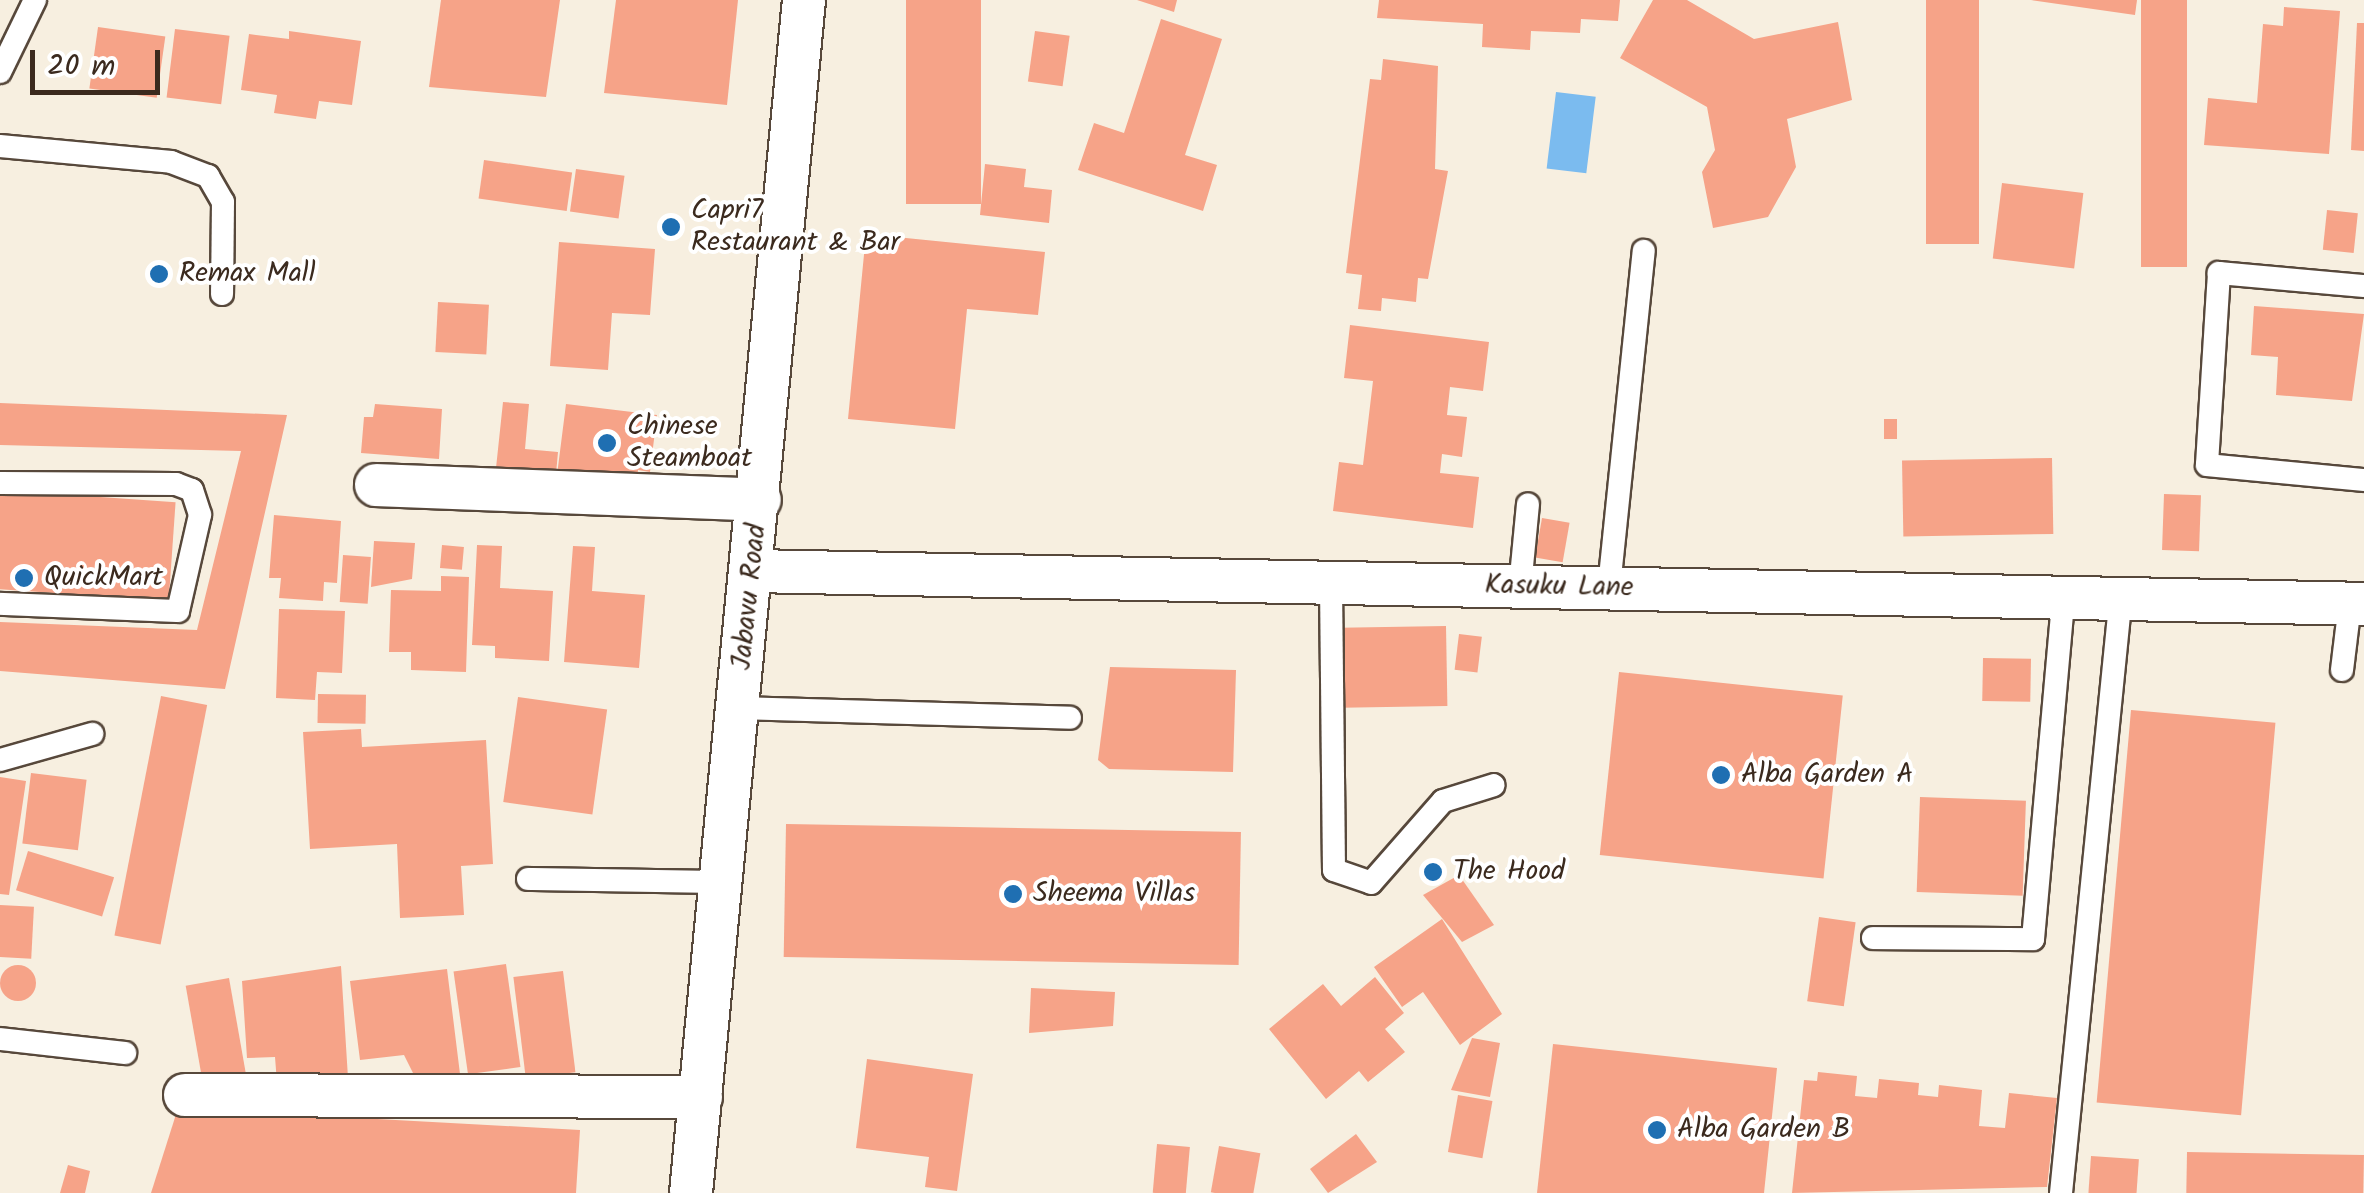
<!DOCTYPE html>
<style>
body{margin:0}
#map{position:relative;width:2364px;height:1193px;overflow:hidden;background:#f7efe0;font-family:Kalam,sans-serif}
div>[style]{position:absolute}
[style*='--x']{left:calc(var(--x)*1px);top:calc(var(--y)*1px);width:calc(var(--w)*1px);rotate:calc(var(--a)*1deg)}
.water>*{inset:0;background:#7bbbef;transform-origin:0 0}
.building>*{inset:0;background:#f6a388;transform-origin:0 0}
.round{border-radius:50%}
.roads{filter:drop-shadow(2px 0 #57483b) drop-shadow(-2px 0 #57483b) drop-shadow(0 2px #57483b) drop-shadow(0 -2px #57483b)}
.lane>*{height:22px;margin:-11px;padding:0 11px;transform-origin:11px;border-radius:11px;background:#fff}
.street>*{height:42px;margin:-21px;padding:0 21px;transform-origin:21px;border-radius:21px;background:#fff}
.dots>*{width:28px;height:28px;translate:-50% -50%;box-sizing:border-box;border:5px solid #fff;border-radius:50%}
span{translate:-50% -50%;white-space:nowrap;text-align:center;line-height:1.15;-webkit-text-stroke:8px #fff;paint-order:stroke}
.poi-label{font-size:28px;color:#3b2a1e}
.left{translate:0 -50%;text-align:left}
.street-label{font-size:28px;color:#3b2a1e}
.scale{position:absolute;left:30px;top:50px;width:130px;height:45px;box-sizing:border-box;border:5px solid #3b2a1e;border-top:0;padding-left:12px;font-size:30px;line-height:35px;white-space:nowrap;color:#3b2a1e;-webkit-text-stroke:8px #fff;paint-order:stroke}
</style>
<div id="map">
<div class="water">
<i style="left:1556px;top:92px;width:40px;height:77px;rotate:7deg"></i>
</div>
<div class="building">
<i style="clip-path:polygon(441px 0,560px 0,546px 97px,429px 87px)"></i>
<i style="clip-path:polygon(616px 0,738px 0,727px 105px,604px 93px)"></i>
<i style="left:906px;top:0;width:75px;height:204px"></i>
<i style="clip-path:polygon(1137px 0,1177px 0,1174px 12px)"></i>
<i style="clip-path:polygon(1379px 0,1620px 0,1618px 21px,1581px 19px,1580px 33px,1531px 31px,1530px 50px,1482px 47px,1483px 24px,1377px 18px)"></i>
<i style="clip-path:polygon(1653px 0,1687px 0,1754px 39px,1838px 22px,1852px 100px,1787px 119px,1796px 167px,1768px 217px,1713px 228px,1702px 172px,1715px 150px,1707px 107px,1620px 58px)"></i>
<i style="left:1926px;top:0;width:53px;height:244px"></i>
<i style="clip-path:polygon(2031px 0,2137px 0,2135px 15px)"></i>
<i style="left:2141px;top:0;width:46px;height:267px"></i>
<i style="clip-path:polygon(2284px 7px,2340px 11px,2329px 154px,2204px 145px,2208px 98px,2257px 103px,2263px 24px,2283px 26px)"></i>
<i style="clip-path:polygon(1161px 19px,1222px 39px,1185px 155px,1217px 165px,1203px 211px,1078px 170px,1094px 123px,1124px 133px)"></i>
<i style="clip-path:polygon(2357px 23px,2364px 23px,2364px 151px,2351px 150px)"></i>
<i style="left:98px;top:27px;width:68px;height:62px;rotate:8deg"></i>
<i style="left:175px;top:29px;width:55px;height:69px;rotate:7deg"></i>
<i style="clip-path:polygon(289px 31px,361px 41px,352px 105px,319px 101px,316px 119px,274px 113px,277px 95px,241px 90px,249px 34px,289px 39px)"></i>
<i style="left:1035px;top:31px;width:35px;height:51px;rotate:8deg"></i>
<i style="clip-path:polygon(1383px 59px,1438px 66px,1435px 169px,1448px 171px,1428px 279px,1418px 278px,1416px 302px,1382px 298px,1381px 311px,1358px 309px,1362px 275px,1346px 273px,1370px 79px,1381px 80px)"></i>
<i style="left:484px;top:160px;width:89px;height:39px;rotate:8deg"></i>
<i style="clip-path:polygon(985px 164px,1026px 169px,1024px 187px,1052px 190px,1049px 223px,980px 215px)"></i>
<i style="left:576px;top:169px;width:49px;height:43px;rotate:8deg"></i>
<i style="left:2002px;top:183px;width:82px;height:76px;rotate:7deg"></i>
<i style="left:2327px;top:210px;width:31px;height:40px;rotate:6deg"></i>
<i style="clip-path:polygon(866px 234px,1045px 252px,1038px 315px,967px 309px,955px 429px,848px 419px)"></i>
<i style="clip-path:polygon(559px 242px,655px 249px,650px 315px,612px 313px,608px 370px,550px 366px)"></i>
<i style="left:438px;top:302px;width:51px;height:50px;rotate:3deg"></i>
<i style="clip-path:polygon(2254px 306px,2364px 314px,2352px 401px,2276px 395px,2278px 357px,2251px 355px)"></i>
<i style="clip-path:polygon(1350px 325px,1489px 342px,1483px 391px,1450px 387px,1447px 415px,1467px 417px,1462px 457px,1442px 454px,1440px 473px,1479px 477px,1473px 528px,1333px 511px,1339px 462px,1363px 465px,1373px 381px,1344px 378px)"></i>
<i style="clip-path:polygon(503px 402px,529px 404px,525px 449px,558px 452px,556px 474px,496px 468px)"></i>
<i style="clip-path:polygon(0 403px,287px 415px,225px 689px,0 671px,0 622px,197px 630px,241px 451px,0 445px)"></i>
<i style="clip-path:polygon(375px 404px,442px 409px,439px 459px,361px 453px,364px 417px,373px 417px)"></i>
<i style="clip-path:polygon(566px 404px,657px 415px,650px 472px,638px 470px,637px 485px,557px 475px)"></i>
<i style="left:1884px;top:419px;width:13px;height:20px"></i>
<i style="left:2052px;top:458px;width:76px;height:150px;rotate:89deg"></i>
<i style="left:0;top:490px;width:176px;height:99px;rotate:4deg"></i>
<i style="left:2164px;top:494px;width:37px;height:56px;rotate:2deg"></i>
<i style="clip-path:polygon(274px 515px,341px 521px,337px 583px,324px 582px,323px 601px,279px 598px,281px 578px,269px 578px)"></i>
<i style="left:1542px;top:518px;width:28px;height:40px;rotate:10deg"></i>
<i style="clip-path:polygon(374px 541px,415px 543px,412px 579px,371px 587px)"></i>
<i style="left:442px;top:545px;width:22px;height:23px;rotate:5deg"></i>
<i style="clip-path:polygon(477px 545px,502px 546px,500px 588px,553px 591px,549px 661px,495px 658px,495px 646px,472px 645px)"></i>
<i style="clip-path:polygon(573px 546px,595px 547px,592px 591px,645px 595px,639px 668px,564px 662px)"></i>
<i style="left:343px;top:555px;width:28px;height:47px;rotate:4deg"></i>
<i style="clip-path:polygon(441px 576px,469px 577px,466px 672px,411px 670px,411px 652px,389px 652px,391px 590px,441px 591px)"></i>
<i style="clip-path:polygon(279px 609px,345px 611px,342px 673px,317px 672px,315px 700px,276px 698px)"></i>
<i style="left:1446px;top:626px;width:80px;height:106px;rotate:89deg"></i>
<i style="left:1459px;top:634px;width:23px;height:36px;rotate:7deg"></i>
<i style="left:1983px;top:658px;width:48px;height:43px;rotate:1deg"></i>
<i style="clip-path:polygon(1110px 667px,1236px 670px,1233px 772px,1109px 769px,1098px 760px)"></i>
<i style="left:1619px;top:672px;width:225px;height:184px;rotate:6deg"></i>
<i style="left:318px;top:694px;width:48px;height:29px;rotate:1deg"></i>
<i style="left:161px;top:696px;width:47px;height:244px;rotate:11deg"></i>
<i style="left:518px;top:697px;width:90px;height:106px;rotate:8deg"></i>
<i style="left:2131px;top:710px;width:145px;height:394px;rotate:5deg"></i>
<i style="clip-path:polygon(361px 729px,362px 747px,486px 740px,493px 864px,461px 866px,464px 915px,400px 918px,397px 844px,310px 849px,303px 732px)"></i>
<i style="left:31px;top:773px;width:56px;height:71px;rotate:7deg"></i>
<i style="clip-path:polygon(0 777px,26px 781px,9px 895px,0 894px)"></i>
<i style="left:1920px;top:797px;width:106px;height:95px;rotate:2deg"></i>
<i style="left:786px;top:824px;width:455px;height:133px;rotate:1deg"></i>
<i style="left:28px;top:851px;width:90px;height:41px;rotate:17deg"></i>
<i style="clip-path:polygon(1459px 875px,1494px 925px,1462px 942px,1423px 895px)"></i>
<i style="left:0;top:905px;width:34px;height:52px;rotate:3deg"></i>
<i style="left:1819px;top:917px;width:37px;height:85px;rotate:8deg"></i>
<i style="clip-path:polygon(1442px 919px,1502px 1014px,1460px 1045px,1423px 992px,1402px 1007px,1374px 967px)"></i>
<i style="left:506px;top:964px;width:104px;height:53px;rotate:82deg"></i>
<i class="round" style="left:0;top:965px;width:36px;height:36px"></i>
<i style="clip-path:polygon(341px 966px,348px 1078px,277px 1083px,275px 1057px,247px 1058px,242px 981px)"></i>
<i style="clip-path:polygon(447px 969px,461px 1082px,420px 1087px,404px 1055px,360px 1060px,350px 981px)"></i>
<i style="left:563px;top:971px;width:102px;height:50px;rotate:83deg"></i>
<i style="clip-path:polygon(1375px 977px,1404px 1013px,1385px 1029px,1405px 1052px,1368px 1082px,1359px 1071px,1326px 1099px,1269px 1029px,1323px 984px,1341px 1006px)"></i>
<i style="left:229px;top:978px;width:100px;height:44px;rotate:80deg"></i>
<i style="clip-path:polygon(1031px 988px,1115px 992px,1113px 1026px,1029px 1033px)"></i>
<i style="clip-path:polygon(1472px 1038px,1500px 1043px,1490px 1097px,1451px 1090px)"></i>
<i style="clip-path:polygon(1553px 1044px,1777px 1068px,1764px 1193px,1537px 1193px)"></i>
<i style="clip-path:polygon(867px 1059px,973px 1074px,957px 1191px,925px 1187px,929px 1157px,856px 1148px)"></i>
<i style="clip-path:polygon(1818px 1072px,1857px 1076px,1855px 1096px,1877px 1098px,1879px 1079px,1919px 1083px,1918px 1095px,1938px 1097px,1939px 1085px,1982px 1090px,1979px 1126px,2005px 1128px,2009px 1093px,2057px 1098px,2047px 1187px,1792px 1193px,1804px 1080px,1817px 1081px)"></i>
<i style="left:1458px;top:1095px;width:35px;height:58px;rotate:10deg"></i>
<i style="clip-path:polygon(178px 1108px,580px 1130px,576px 1193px,151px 1193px)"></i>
<i style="clip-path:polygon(1356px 1134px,1377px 1162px,1328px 1193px,1310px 1169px)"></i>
<i style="left:1157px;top:1144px;width:33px;height:49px;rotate:5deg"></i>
<i style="left:1219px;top:1146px;width:42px;height:47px;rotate:10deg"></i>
<i style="left:2187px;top:1152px;width:177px;height:41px;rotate:1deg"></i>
<i style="left:2091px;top:1156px;width:48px;height:37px;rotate:4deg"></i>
<i style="clip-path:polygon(68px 1165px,90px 1171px,85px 1193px,60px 1193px)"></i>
</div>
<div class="roads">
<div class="lane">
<i style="--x:0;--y:72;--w:80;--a:-64.1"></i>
<i style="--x:0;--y:146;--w:172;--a:5.3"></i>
<i style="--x:171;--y:162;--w:40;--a:21"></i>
<i style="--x:208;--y:176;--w:30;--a:60"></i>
<i style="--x:223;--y:202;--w:92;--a:90.6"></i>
<i style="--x:2364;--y:286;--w:146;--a:-174.9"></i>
<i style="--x:2219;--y:273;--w:192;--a:93.6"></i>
<i style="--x:2207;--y:465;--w:158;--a:5.5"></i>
<i style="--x:0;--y:483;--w:176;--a:0.3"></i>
<i style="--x:176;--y:484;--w:17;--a:21"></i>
<i style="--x:192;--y:490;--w:26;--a:72"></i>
<i style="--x:200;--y:515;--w:98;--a:102.9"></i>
<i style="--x:178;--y:611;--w:178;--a:-177.7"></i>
<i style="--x:1331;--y:584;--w:286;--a:89.4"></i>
<i style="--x:1334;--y:870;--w:39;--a:19"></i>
<i style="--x:1371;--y:883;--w:109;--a:-48.7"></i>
<i style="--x:1443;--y:801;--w:53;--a:-17.4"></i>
<i style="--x:1520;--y:587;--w:83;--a:-84.5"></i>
<i style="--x:1609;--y:587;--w:338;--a:-84.1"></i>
<i style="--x:2342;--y:670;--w:66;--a:-83.1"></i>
<i style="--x:740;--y:708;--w:330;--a:1.7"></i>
<i style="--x:0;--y:760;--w:96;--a:-15.8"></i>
<i style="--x:528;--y:879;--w:194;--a:0.9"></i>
<i style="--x:1873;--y:938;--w:160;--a:0.4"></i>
<i style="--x:2033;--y:939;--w:345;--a:-84.9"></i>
<i style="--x:0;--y:1039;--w:126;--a:6.4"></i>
<i style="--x:2061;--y:1193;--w:601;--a:-84.27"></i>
</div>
<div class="street">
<i style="--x:376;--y:485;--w:384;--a:2.2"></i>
<i style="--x:753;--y:571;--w:1611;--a:1.17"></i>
<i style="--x:185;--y:1095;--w:516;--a:0.22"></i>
<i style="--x:691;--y:1193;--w:1198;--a:-84.59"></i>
</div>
</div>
<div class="dots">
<i style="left:671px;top:227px;background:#1f6fb2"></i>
<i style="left:159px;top:274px;background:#1f6fb2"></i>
<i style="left:607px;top:443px;background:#1f6fb2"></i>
<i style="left:24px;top:578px;background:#1f6fb2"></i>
<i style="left:1721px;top:775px;background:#1f6fb2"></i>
<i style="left:1433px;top:872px;background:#1f6fb2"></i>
<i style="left:1013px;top:894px;background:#1f6fb2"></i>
<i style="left:1657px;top:1130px;background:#1f6fb2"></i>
</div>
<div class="poi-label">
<span class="left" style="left:691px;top:227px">Capri7<br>Restaurant &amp; Bar</span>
<span class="left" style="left:179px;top:274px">Remax Mall</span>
<span class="left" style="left:627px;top:443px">Chinese<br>Steamboat</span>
<span class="left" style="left:44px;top:578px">QuickMart</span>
<span class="left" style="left:1741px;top:775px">Alba Garden A</span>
<span class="left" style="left:1453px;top:872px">The Hood</span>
<span class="left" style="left:1033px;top:894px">Sheema Villas</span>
<span class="left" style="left:1677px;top:1130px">Alba Garden B</span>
</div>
<div class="street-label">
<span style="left:1559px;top:587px;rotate:1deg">Kasuku Lane</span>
<span style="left:750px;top:597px;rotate:-84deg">Jabavu Road</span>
</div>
<div class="scale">20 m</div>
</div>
